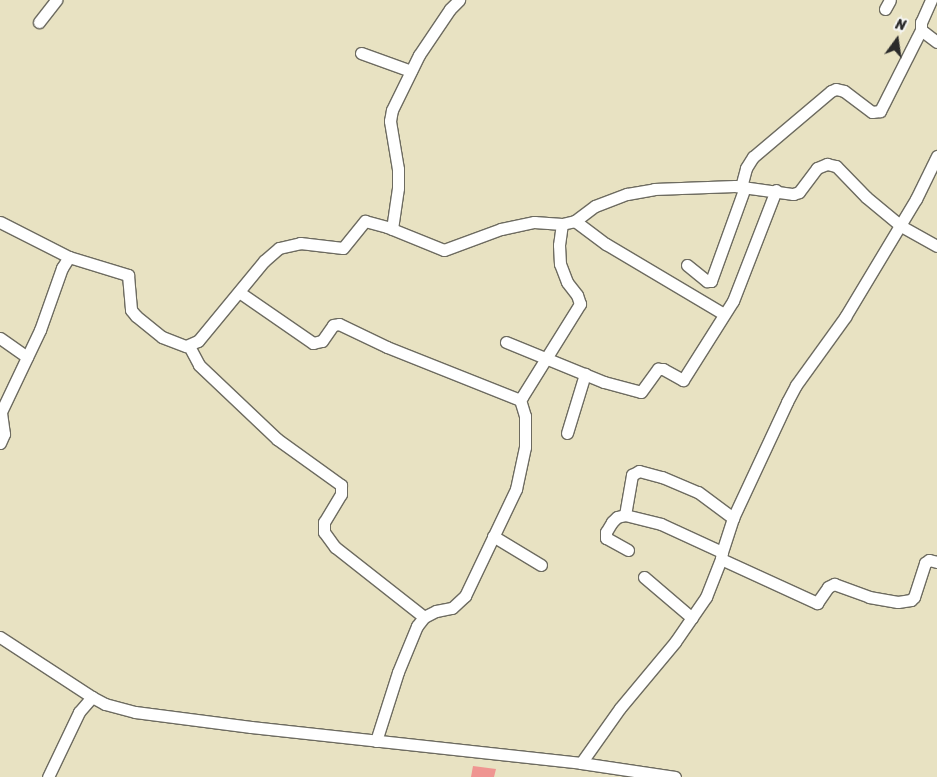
<!DOCTYPE html>
<style>
body{margin:0}
#map{position:relative;width:937px;height:777px;overflow:hidden;background:#e8e2c2;font-family:Sriracha,sans-serif}
div>[style]{position:absolute}
[style*='--x']{left:calc(var(--x)*1px);top:calc(var(--y)*1px);width:calc(var(--w)*1px);rotate:calc(var(--a)*1deg)}
.building>*{inset:0;background:#ef9591}
.roads{filter:drop-shadow(1px 0 #6d6b60) drop-shadow(-1px 0 #6d6b60) drop-shadow(0 1px #6d6b60) drop-shadow(0 -1px #6d6b60)}
.minor>*{height:11px;margin:-5.5px;padding:0 5.5px;transform-origin:5.5px;border-radius:5.5px;background:#fff}
span{translate:-50% -50%;white-space:nowrap;text-align:center;line-height:1.15;-webkit-text-stroke:5px #f6f6f2;paint-order:stroke}
.north{position:absolute;left:872px;top:15px;width:50px;height:50px;-webkit-text-stroke:4px #f6f6f2;paint-order:stroke;rotate:14deg;font-size:14px;font-weight:700;line-height:20px;text-align:center;color:#2b2b2b}
.north::after{content:'';display:block;margin:auto;width:18px;height:22px;background:#2b2b2b;clip-path:polygon(50% 0,100% 100%,50% 72%,0 100%)}
</style>
<div id="map">
<div class="building">
<i style="clip-path:polygon(473px 766px,496px 769px,494px 777px,471px 777px)"></i>
</div>
<div class="roads">
<div class="minor">
<i style="--x:931;--y:0;--w:24;--a:114"></i>
<i style="--x:921;--y:22;--w:8;--a:90"></i>
<i style="--x:921;--y:30;--w:20;--a:37"></i>
<i style="--x:885;--y:9;--w:10;--a:-61"></i>
<i style="--x:39;--y:22;--w:28;--a:-52"></i>
<i style="--x:361;--y:53;--w:53;--a:19.8"></i>
<i style="--x:741;--y:187;--w:20;--a:-75"></i>
<i style="--x:746;--y:168;--w:13;--a:-58"></i>
<i style="--x:753;--y:157;--w:102;--a:-40.2"></i>
<i style="--x:831;--y:91;--w:5;--a:-22"></i>
<i style="--x:836;--y:89;--w:8;--a:14"></i>
<i style="--x:844;--y:91;--w:35;--a:37"></i>
<i style="--x:872;--y:112;--w:8;--a:-7"></i>
<i style="--x:880;--y:111;--w:91;--a:-63.2"></i>
<i style="--x:575;--y:221;--w:39;--a:37"></i>
<i style="--x:606;--y:244;--w:137;--a:30.7"></i>
<i style="--x:0;--y:222;--w:77;--a:26.9"></i>
<i style="--x:392;--y:229;--w:41;--a:-81.7"></i>
<i style="--x:398;--y:188;--w:19;--a:-90"></i>
<i style="--x:398;--y:169;--w:49;--a:-99.5"></i>
<i style="--x:390;--y:121;--w:11;--a:-80"></i>
<i style="--x:392;--y:110;--w:61;--a:-63.9"></i>
<i style="--x:419;--y:55;--w:55;--a:-56"></i>
<i style="--x:450;--y:9;--w:13;--a:-45"></i>
<i style="--x:687;--y:265;--w:26;--a:39"></i>
<i style="--x:707;--y:281;--w:4;--a:0"></i>
<i style="--x:711;--y:281;--w:100;--a:-70.1"></i>
<i style="--x:239;--y:292;--w:90;--a:34.6"></i>
<i style="--x:313;--y:343;--w:9;--a:-13"></i>
<i style="--x:322;--y:341;--w:19;--a:-55"></i>
<i style="--x:333;--y:325;--w:6;--a:-9"></i>
<i style="--x:339;--y:324;--w:53;--a:25.6"></i>
<i style="--x:387;--y:347;--w:143;--a:21.7"></i>
<i style="--x:0;--y:338;--w:33;--a:35"></i>
<i style="--x:506;--y:342;--w:106;--a:22.2"></i>
<i style="--x:604;--y:382;--w:38;--a:15"></i>
<i style="--x:641;--y:392;--w:29;--a:-54"></i>
<i style="--x:658;--y:369;--w:5;--a:0"></i>
<i style="--x:663;--y:369;--w:23;--a:29"></i>
<i style="--x:683;--y:380;--w:93;--a:-57.7"></i>
<i style="--x:733;--y:301;--w:119;--a:-68.8"></i>
<i style="--x:189;--y:346;--w:21;--a:62"></i>
<i style="--x:199;--y:365;--w:108;--a:43.5"></i>
<i style="--x:277;--y:439;--w:79;--a:35.7"></i>
<i style="--x:341;--y:485;--w:9;--a:90"></i>
<i style="--x:341;--y:494;--w:33;--a:121"></i>
<i style="--x:324;--y:522;--w:10;--a:90"></i>
<i style="--x:324;--y:532;--w:19;--a:54"></i>
<i style="--x:335;--y:547;--w:113;--a:38.2"></i>
<i style="--x:567;--y:433;--w:62;--a:-73"></i>
<i style="--x:0;--y:443;--w:10;--a:-66"></i>
<i style="--x:4;--y:434;--w:22;--a:-98"></i>
<i style="--x:1;--y:412;--w:91;--a:-64.6"></i>
<i style="--x:40;--y:330;--w:66;--a:-70.5"></i>
<i style="--x:62;--y:268;--w:13;--a:-58"></i>
<i style="--x:69;--y:257;--w:62;--a:17"></i>
<i style="--x:128;--y:275;--w:35;--a:85"></i>
<i style="--x:131;--y:310;--w:8;--a:50"></i>
<i style="--x:136;--y:316;--w:33;--a:39"></i>
<i style="--x:162;--y:337;--w:26;--a:21"></i>
<i style="--x:186;--y:346;--w:13;--a:-23"></i>
<i style="--x:198;--y:341;--w:104;--a:-50.5"></i>
<i style="--x:264;--y:261;--w:20;--a:-41"></i>
<i style="--x:279;--y:248;--w:22;--a:-13"></i>
<i style="--x:300;--y:243;--w:43;--a:6.6"></i>
<i style="--x:343;--y:248;--w:35;--a:-51"></i>
<i style="--x:365;--y:221;--w:23;--a:15"></i>
<i style="--x:387;--y:227;--w:61;--a:22"></i>
<i style="--x:444;--y:250;--w:61;--a:-20.2"></i>
<i style="--x:501;--y:229;--w:34;--a:-12"></i>
<i style="--x:534;--y:222;--w:28;--a:4"></i>
<i style="--x:562;--y:224;--w:13;--a:-13"></i>
<i style="--x:575;--y:221;--w:25;--a:-37"></i>
<i style="--x:595;--y:206;--w:34;--a:-21"></i>
<i style="--x:627;--y:194;--w:27;--a:-10"></i>
<i style="--x:654;--y:189;--w:81;--a:-2.1"></i>
<i style="--x:735;--y:186;--w:59;--a:7.9"></i>
<i style="--x:793;--y:194;--w:6;--a:-18"></i>
<i style="--x:799;--y:192;--w:30;--a:-53"></i>
<i style="--x:817;--y:168;--w:11;--a:-22"></i>
<i style="--x:827;--y:164;--w:9;--a:13"></i>
<i style="--x:836;--y:166;--w:43;--a:45.9"></i>
<i style="--x:866;--y:197;--w:45;--a:39.6"></i>
<i style="--x:901;--y:226;--w:41;--a:29.1"></i>
<i style="--x:625;--y:515;--w:41;--a:-80.1"></i>
<i style="--x:632;--y:475;--w:8;--a:-30"></i>
<i style="--x:639;--y:471;--w:24;--a:15"></i>
<i style="--x:662;--y:477;--w:39;--a:23"></i>
<i style="--x:698;--y:492;--w:44;--a:36.6"></i>
<i style="--x:493;--y:536;--w:56;--a:31.1"></i>
<i style="--x:628;--y:550;--w:25;--a:-151"></i>
<i style="--x:606;--y:538;--w:6;--a:-90"></i>
<i style="--x:606;--y:532;--w:12;--a:-59"></i>
<i style="--x:612;--y:522;--w:7;--a:-45"></i>
<i style="--x:617;--y:517;--w:8;--a:-14"></i>
<i style="--x:625;--y:515;--w:37;--a:14"></i>
<i style="--x:661;--y:524;--w:67;--a:24.7"></i>
<i style="--x:721;--y:559;--w:106;--a:24.6"></i>
<i style="--x:817;--y:603;--w:19;--a:-55"></i>
<i style="--x:828;--y:587;--w:7;--a:-27"></i>
<i style="--x:834;--y:584;--w:37;--a:20"></i>
<i style="--x:869;--y:597;--w:29;--a:10"></i>
<i style="--x:898;--y:602;--w:13;--a:-9"></i>
<i style="--x:911;--y:600;--w:4;--a:-45"></i>
<i style="--x:914;--y:597;--w:36;--a:-72"></i>
<i style="--x:925;--y:563;--w:5;--a:-37"></i>
<i style="--x:929;--y:560;--w:8;--a:14"></i>
<i style="--x:644;--y:577;--w:63;--a:40.5"></i>
<i style="--x:0;--y:637;--w:110;--a:33.1"></i>
<i style="--x:92;--y:697;--w:15;--a:28"></i>
<i style="--x:105;--y:704;--w:31;--a:15"></i>
<i style="--x:135;--y:712;--w:117;--a:7.4"></i>
<i style="--x:251;--y:727;--w:332;--a:6.2"></i>
<i style="--x:581;--y:763;--w:95;--a:8.5"></i>
<i style="--x:376;--y:741;--w:72;--a:-72.3"></i>
<i style="--x:398;--y:672;--w:50;--a:-67.6"></i>
<i style="--x:417;--y:626;--w:11;--a:-52"></i>
<i style="--x:424;--y:617;--w:13;--a:-27"></i>
<i style="--x:436;--y:611;--w:16;--a:-11"></i>
<i style="--x:452;--y:608;--w:18;--a:-43"></i>
<i style="--x:465;--y:596;--w:119;--a:-64.5"></i>
<i style="--x:516;--y:489;--w:43;--a:-77.9"></i>
<i style="--x:525;--y:447;--w:31;--a:-90"></i>
<i style="--x:525;--y:416;--w:17;--a:-107"></i>
<i style="--x:520;--y:400;--w:4;--a:-56"></i>
<i style="--x:522;--y:397;--w:110;--a:-58.1"></i>
<i style="--x:580;--y:304;--w:9;--a:-108"></i>
<i style="--x:577;--y:295;--w:16;--a:-128"></i>
<i style="--x:567;--y:282;--w:19;--a:-111"></i>
<i style="--x:560;--y:264;--w:19;--a:-93"></i>
<i style="--x:559;--y:245;--w:21;--a:-82"></i>
<i style="--x:581;--y:763;--w:67;--a:-54.7"></i>
<i style="--x:620;--y:708;--w:86;--a:-50.2"></i>
<i style="--x:675;--y:642;--w:55;--a:-55.4"></i>
<i style="--x:706;--y:597;--w:41;--a:-68.5"></i>
<i style="--x:721;--y:559;--w:7;--a:-82"></i>
<i style="--x:722;--y:552;--w:36;--a:-72"></i>
<i style="--x:733;--y:518;--w:128;--a:-65"></i>
<i style="--x:787;--y:402;--w:19;--a:-62"></i>
<i style="--x:796;--y:385;--w:84;--a:-54.2"></i>
<i style="--x:845;--y:317;--w:138;--a:-59"></i>
<i style="--x:916;--y:199;--w:48;--a:-64"></i>
<i style="--x:48;--y:777;--w:72;--a:-64.5"></i>
<i style="--x:79;--y:712;--w:20;--a:-49"></i>
</div>
</div>
<div class="north">N</div>
</div>
